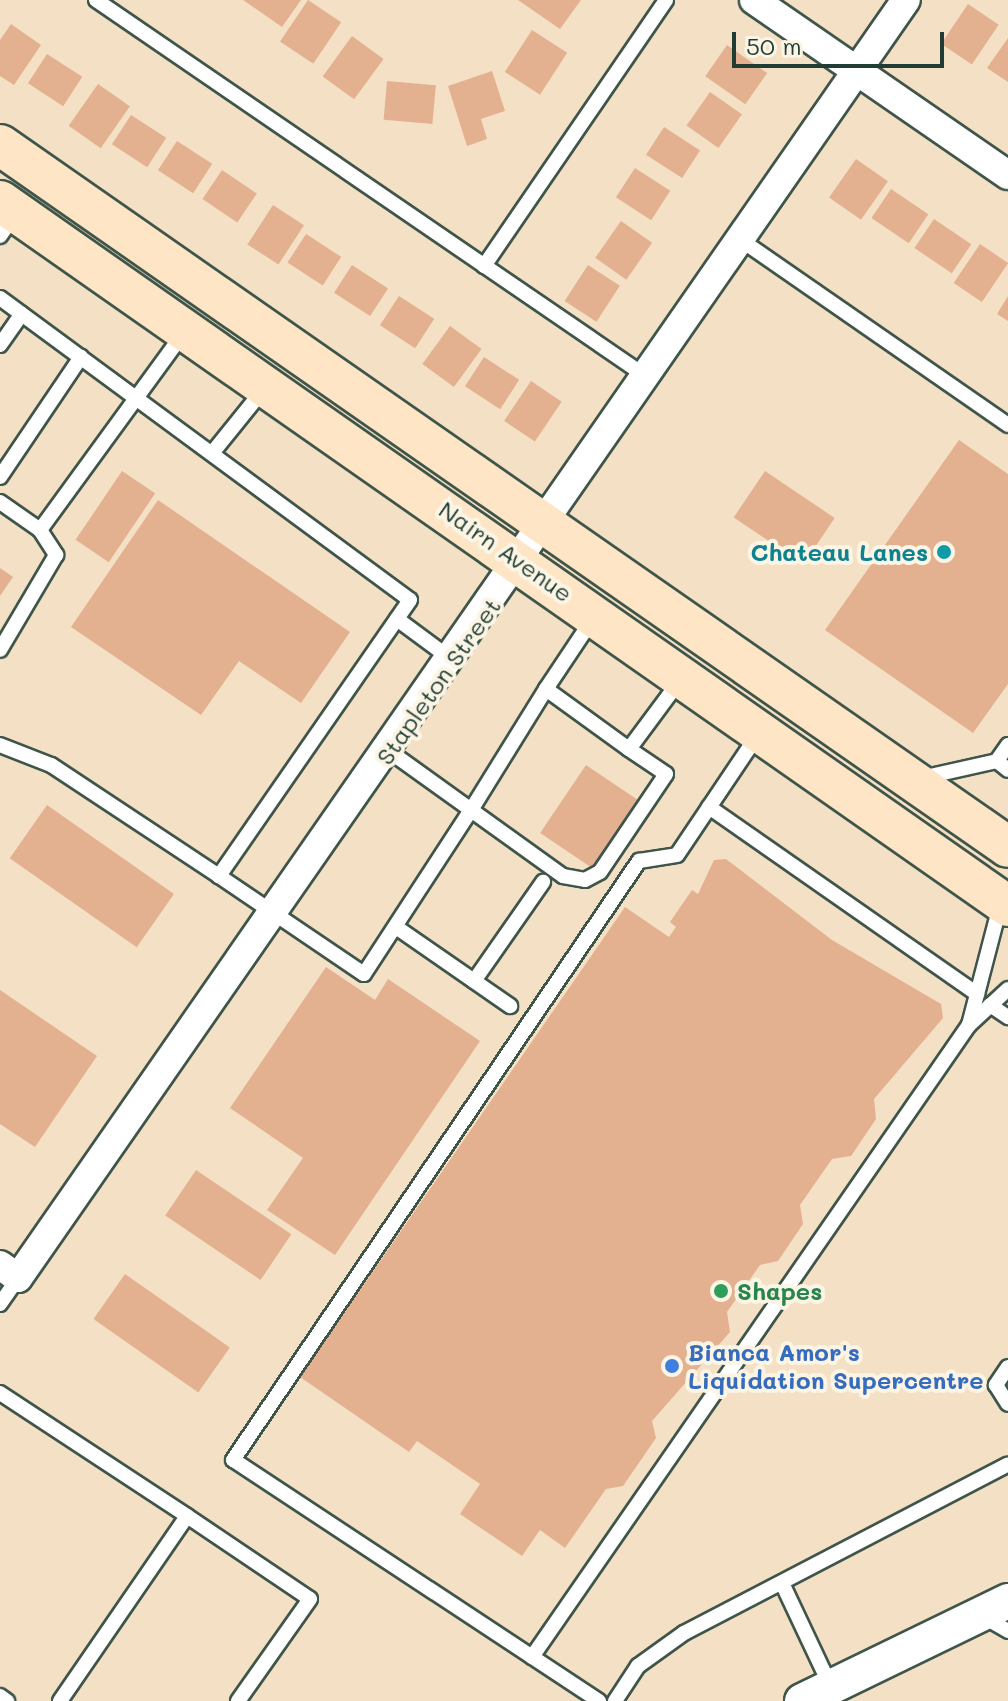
<!DOCTYPE html>
<style>
body{margin:0}
#map{position:relative;width:1008px;height:1701px;overflow:hidden;background:#f4e0c4;font-family:Mali,sans-serif}
div>[style]{position:absolute}
[style*='--x']{left:calc(var(--x)*1px);top:calc(var(--y)*1px);width:calc(var(--w)*1px);rotate:calc(var(--a)*1deg)}
.building>*{inset:0;background:#e4b190;transform-origin:0 0}
.roads{filter:drop-shadow(2px 0 #3f554a) drop-shadow(-2px 0 #3f554a) drop-shadow(0 2px #3f554a) drop-shadow(0 -2px #3f554a)}
.service>*{height:14px;margin:-7px;padding:0 7px;transform-origin:7px;border-radius:7px;background:#fff}
.minor>*{height:28px;margin:-14px;padding:0 14px;transform-origin:14px;border-radius:14px;background:#fff}
.tertiary>*{height:34px;margin:-17px;padding:0 17px;transform-origin:17px;border-radius:17px;background:#fff}
.secondary>*{height:40px;margin:-20px;padding:0 20px;transform-origin:20px;border-radius:20px;background:#fde5c5}
.dots>*{width:22px;height:22px;translate:-50% -50%;box-sizing:border-box;border:4px solid #fcf5e5;border-radius:50%}
span{translate:-50% -50%;white-space:nowrap;text-align:center;line-height:1.15;-webkit-text-stroke:8px #fcf5e5;paint-order:stroke}
.street-label{font-size:24px;color:#1f3d34}
.culture-label{font-size:24px;color:#0d838f;font-weight:700}
.right{translate:-100% -50%;text-align:right}
.leisure-label{font-size:24px;color:#27864d;font-weight:700}
.left{translate:0 -50%;text-align:left}
.shop-label{font-size:24px;color:#366cbe;font-weight:700}
.scale{position:absolute;left:732px;top:32px;width:212px;height:36px;box-sizing:border-box;border:4px solid #1f3d34;border-top:0;padding-left:10px;font-size:24px;line-height:28px;white-space:nowrap;color:#1f3d34;-webkit-text-stroke:6px #fcf5e5;paint-order:stroke}
</style>
<div id="map">
<div class="building">
<i style="clip-path:polygon(243px 0,301px 0,282px 27px)"></i>
<i style="left:308px;top:0;width:40px;height:50px;rotate:34deg"></i>
<i style="clip-path:polygon(518px 0,581px 0,560px 29px)"></i>
<i style="left:968px;top:4px;width:37px;height:48px;rotate:34deg"></i>
<i style="clip-path:polygon(11px 24px,41px 45px,14px 85px,0 76px,0 40px)"></i>
<i style="left:532px;top:30px;width:42px;height:50px;rotate:33deg"></i>
<i style="left:352px;top:36px;width:39px;height:50px;rotate:36deg"></i>
<i style="clip-path:polygon(1008px 38px,1008px 82px,987px 68px)"></i>
<i style="left:727px;top:45px;width:49px;height:38px;rotate:35deg"></i>
<i style="left:47px;top:54px;width:42px;height:35px;rotate:33deg"></i>
<i style="clip-path:polygon(492px 71px,505px 111px,481px 119px,487px 139px,467px 146px,448px 86px)"></i>
<i style="left:387px;top:81px;width:49px;height:39px;rotate:5deg"></i>
<i style="left:98px;top:84px;width:39px;height:51px;rotate:35deg"></i>
<i style="left:710px;top:92px;width:39px;height:41px;rotate:35deg"></i>
<i style="left:131px;top:115px;width:42px;height:35px;rotate:33deg"></i>
<i style="left:664px;top:127px;width:43px;height:33px;rotate:33deg"></i>
<i style="left:177px;top:141px;width:42px;height:35px;rotate:33deg"></i>
<i style="left:856px;top:159px;width:39px;height:47px;rotate:35deg"></i>
<i style="left:635px;top:168px;width:42px;height:35px;rotate:33deg"></i>
<i style="left:222px;top:170px;width:42px;height:35px;rotate:34deg"></i>
<i style="left:891px;top:189px;width:45px;height:35px;rotate:34deg"></i>
<i style="left:273px;top:205px;width:37px;height:47px;rotate:33deg"></i>
<i style="left:934px;top:219px;width:45px;height:35px;rotate:34deg"></i>
<i style="left:621px;top:221px;width:38px;height:45px;rotate:35deg"></i>
<i style="left:306px;top:234px;width:42px;height:34px;rotate:33deg"></i>
<i style="left:980px;top:244px;width:34px;height:47px;rotate:34deg"></i>
<i style="left:352px;top:265px;width:43px;height:33px;rotate:33deg"></i>
<i style="left:588px;top:265px;width:38px;height:43px;rotate:33deg"></i>
<i style="left:399px;top:296px;width:42px;height:35px;rotate:33deg"></i>
<i style="clip-path:polygon(1008px 296px,1008px 321px,997px 314px)"></i>
<i style="left:450px;top:326px;width:39px;height:47px;rotate:36deg"></i>
<i style="left:484px;top:357px;width:42px;height:35px;rotate:33deg"></i>
<i style="left:531px;top:381px;width:37px;height:48px;rotate:34deg"></i>
<i style="clip-path:polygon(959px 440px,1008px 474px,1008px 684px,973px 733px,825px 630px)"></i>
<i style="left:122px;top:471px;width:40px;height:83px;rotate:34deg"></i>
<i style="left:765px;top:471px;width:84px;height:56px;rotate:34deg"></i>
<i style="clip-path:polygon(158px 500px,350px 632px,301px 703px,239px 661px,201px 715px,71px 627px)"></i>
<i style="clip-path:polygon(0 568px,13px 577px,0 596px)"></i>
<i style="left:586px;top:765px;width:64px;height:82px;rotate:34deg"></i>
<i style="left:47px;top:805px;width:155px;height:65px;rotate:35deg"></i>
<i style="clip-path:polygon(726px 859px,832px 940px,941px 1004px,943px 1018px,874px 1099px,876px 1119px,851px 1156px,832px 1159px,800px 1205px,803px 1224px,778px 1261px,760px 1265px,727px 1312px,730px 1332px,652px 1421px,656px 1438px,623px 1486px,606px 1489px,565px 1548px,540px 1530px,522px 1556px,460px 1514px,480px 1484px,417px 1441px,409px 1452px,300px 1377px,625px 907px,669px 937px,676px 927px,670px 922px,692px 890px,698px 894px,714px 860px)"></i>
<i style="clip-path:polygon(326px 967px,375px 1000px,388px 979px,480px 1041px,335px 1255px,267px 1210px,303px 1158px,230px 1108px)"></i>
<i style="clip-path:polygon(0 990px,97px 1056px,35px 1147px,0 1124px)"></i>
<i style="left:196px;top:1170px;width:115px;height:55px;rotate:34deg"></i>
<i style="left:125px;top:1274px;width:128px;height:55px;rotate:35deg"></i>
</div>
<div class="roads">
<div class="service">
<i style="--x:96;--y:0;--w:668;--a:34.38"></i>
<i style="--x:0;--y:236;--w:28;--a:-55"></i>
<i style="--x:741;--y:240;--w:325;--a:34.7"></i>
<i style="--x:484;--y:266;--w:322;--a:-55.6"></i>
<i style="--x:0;--y:298;--w:509;--a:36.37"></i>
<i style="--x:410;--y:600;--w:336;--a:124.7"></i>
<i style="--x:219;--y:876;--w:201;--a:-146.5"></i>
<i style="--x:51;--y:765;--w:55;--a:-158.6"></i>
<i style="--x:0;--y:345;--w:38;--a:-55"></i>
<i style="--x:213;--y:452;--w:80;--a:-51.1"></i>
<i style="--x:0;--y:477;--w:145;--a:-56"></i>
<i style="--x:0;--y:502;--w:49;--a:35"></i>
<i style="--x:40;--y:530;--w:30;--a:57"></i>
<i style="--x:56;--y:555;--w:110;--a:120.5"></i>
<i style="--x:40;--y:530;--w:246;--a:-53.9"></i>
<i style="--x:594;--y:617;--w:87;--a:123.7"></i>
<i style="--x:546;--y:689;--w:102;--a:35.9"></i>
<i style="--x:629;--y:749;--w:87;--a:-53.4"></i>
<i style="--x:397;--y:619;--w:67;--a:36.5"></i>
<i style="--x:1008;--y:745;--w:19;--a:125"></i>
<i style="--x:997;--y:761;--w:14;--a:39"></i>
<i style="--x:389;--y:751;--w:101;--a:35.7"></i>
<i style="--x:471;--y:810;--w:142;--a:-58.2"></i>
<i style="--x:921;--y:778;--w:78;--a:-12.6"></i>
<i style="--x:709;--y:807;--w:327;--a:34.9"></i>
<i style="--x:219;--y:876;--w:175;--a:34.1"></i>
<i style="--x:364;--y:974;--w:196;--a:-56.9"></i>
<i style="--x:471;--y:810;--w:113;--a:35.7"></i>
<i style="--x:563;--y:876;--w:22;--a:10"></i>
<i style="--x:585;--y:880;--w:17;--a:-28"></i>
<i style="--x:600;--y:872;--w:118;--a:-56"></i>
<i style="--x:666;--y:774;--w:45;--a:-146"></i>
<i style="--x:396;--y:927;--w:139;--a:34.7"></i>
<i style="--x:474;--y:981;--w:121;--a:-55.1"></i>
<i style="--x:990;--y:1005;--w:22;--a:34"></i>
<i style="--x:969;--y:1025;--w:123;--a:-75.4"></i>
<i style="--x:0;--y:1304;--w:32;--a:-55"></i>
<i style="--x:1008;--y:1367;--w:22;--a:124"></i>
<i style="--x:996;--y:1385;--w:22;--a:58"></i>
<i style="--x:0;--y:1393;--w:224;--a:33.3"></i>
<i style="--x:782;--y:1583;--w:115;--a:64.8"></i>
<i style="--x:984;--y:1617;--w:28;--a:30"></i>
<i style="--x:532;--y:1657;--w:768;--a:-55.34"></i>
<i style="--x:969;--y:1025;--w:53;--a:-42.7"></i>
<i style="--x:0;--y:1696;--w:9;--a:36"></i>
<i style="--x:60;--y:1701;--w:224;--a:-55.5"></i>
<i style="--x:187;--y:1516;--w:148;--a:34"></i>
<i style="--x:310;--y:1599;--w:125;--a:125.2"></i>
<i style="--x:599;--y:1701;--w:438;--a:-146.6"></i>
<i style="--x:233;--y:1460;--w:724;--a:-55.87"></i>
<i style="--x:639;--y:861;--w:38;--a:-9"></i>
<i style="--x:677;--y:855;--w:147;--a:-56.1"></i>
<i style="--x:615;--y:1701;--w:42;--a:-56.7"></i>
<i style="--x:638;--y:1666;--w:57;--a:-35.7"></i>
<i style="--x:684;--y:1633;--w:365;--a:-27.5"></i>
</div>
<div class="minor">
<i style="--x:754;--y:0;--w:308;--a:34.6"></i>
<i style="--x:0;--y:1265;--w:22;--a:36"></i>
<i style="--x:18;--y:1278;--w:1556;--a:-55.21"></i>
</div>
<div class="tertiary">
<i style="--x:802;--y:1701;--w:229;--a:-25.9"></i>
</div>
<div class="secondary">
<i style="--x:0;--y:145;--w:1228;--a:34.85"></i>
<i style="--x:0;--y:201;--w:1230;--a:34.97"></i>
</div>
</div>
<div class="dots">
<i style="left:944px;top:552px;background:#0f9aa8"></i>
<i style="left:721px;top:1291px;background:#2e9e5b"></i>
<i style="left:672px;top:1366px;background:#3f7fe0"></i>
</div>
<div class="street-label">
<span style="left:506px;top:551px;rotate:35deg">Nairn Avenue</span>
<span style="left:438px;top:681px;rotate:-55deg">Stapleton Street</span>
</div>
<div class="culture-label">
<span class="right" style="left:928px;top:552px">Chateau Lanes</span>
</div>
<div class="leisure-label">
<span class="left" style="left:737px;top:1291px">Shapes</span>
</div>
<div class="shop-label">
<span class="left" style="left:688px;top:1366px">Bianca Amor's<br>Liquidation Supercentre</span>
</div>
<div class="scale">50 m</div>
</div>
